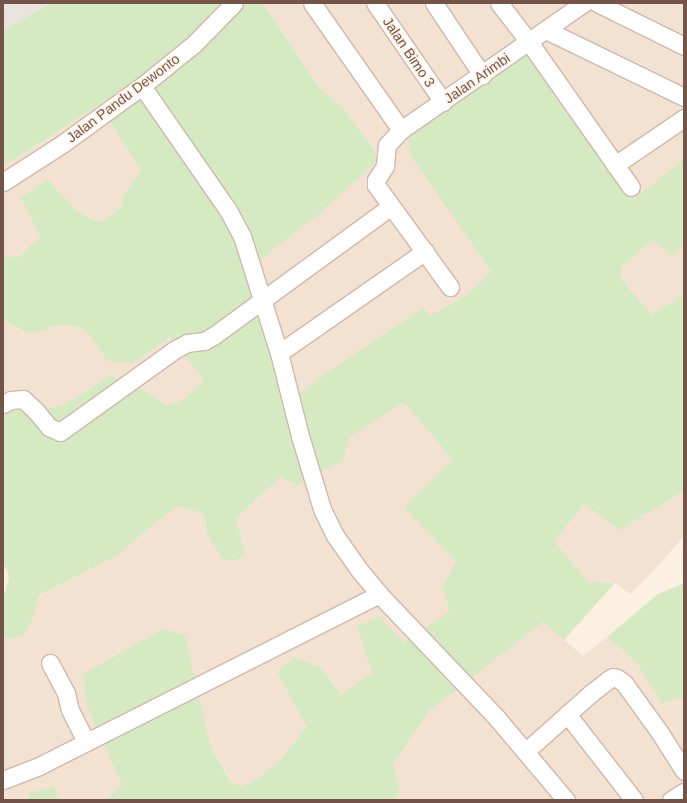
<!DOCTYPE html>
<style>
body{margin:0}
#map{position:relative;width:687px;height:803px;overflow:hidden;background:#fcf0e3;font-family:Helvetica,sans-serif}
div>[style]{position:absolute}
[style*='--x']{left:calc(var(--x)*1px);top:calc(var(--y)*1px);width:calc(var(--w)*1px);rotate:calc(var(--a)*1deg)}
.residential>*{inset:0;background:#f3e1d1}
.industrial>*{inset:0;background:#ebe3de}
.green>*{inset:0;background:#d5e9c2}
.roads{filter:drop-shadow(1px 0 #cfb8ad) drop-shadow(-1px 0 #cfb8ad) drop-shadow(0 1px #cfb8ad) drop-shadow(0 -1px #cfb8ad)}
.minor>*{height:17px;margin:-8.5px;padding:0 8.5px;transform-origin:8.5px;border-radius:8.5px;background:#fff}
span{translate:-50% -50%;white-space:nowrap;text-align:center;line-height:1.15;-webkit-text-stroke:3.5px #fff4e9;paint-order:stroke}
.street-label{font-size:14px;color:#745449}
.frame{position:absolute;inset:0;border:4px solid #745449;pointer-events:none}
</style>
<div id="map">
<div class="residential">
<i style="clip-path:polygon(263px 3px,684px 3px,684px 159px,634px 199px,528px 51px,412px 157px,492px 270px,476px 287px,459px 300px,322px 376px,296px 396px,247px 270px,318px 215px,372px 147px,344px 109px,319px 88px)"></i>
<i style="clip-path:polygon(99px 105px,141px 170px,123px 197px,122px 207px,104px 221px,93px 220px,74px 209px,48px 179px,22px 197px,40px 236px,19px 257px,3px 256px,3px 164px,13px 161px)"></i>
<i style="clip-path:polygon(653px 239px,672px 256px,684px 244px,684px 294px,652px 314px,620px 278px,622px 266px)"></i>
<i style="clip-path:polygon(3px 319px,27px 333px,37px 332px,58px 325px,71px 325px,81px 328px,89px 334px,107px 361px,133px 363px,170px 337px,204px 380px,187px 397px,176px 403px,166px 405px,144px 390px,111px 375px,64px 405px,25px 413px,3px 403px)"></i>
<i style="clip-path:polygon(404px 402px,453px 460px,405px 507px,456px 561px,443px 586px,449px 612px,404px 643px,380px 618px,358px 626px,372px 672px,341px 695px,321px 668px,277px 673px,307px 726px,278px 763px,252px 782px,241px 786px,232px 782px,211px 748px,185px 635px,88px 709px,122px 785px,106px 800px,59px 800px,54px 786px,28px 793px,30px 800px,3px 800px,3px 638px,13px 639px,33px 618px,39px 595px,118px 555px,156px 522px,179px 506px,204px 514px,207px 534px,245px 554px,236px 518px,281px 477px,342px 461px,351px 436px)"></i>
<i style="clip-path:polygon(683px 491px,684px 536px,648px 577px,630px 594px,615px 583px,588px 582px,553px 541px,584px 504px)"></i>
<i style="clip-path:polygon(543px 622px,583px 656px,607px 637px,636px 662px,662px 703px,682px 698px,684px 701px,684px 800px,394px 800px,400px 792px,393px 764px,428px 712px)"></i>
</div>
<div class="industrial">
<i style="clip-path:polygon(3px 3px,51px 3px,3px 31px)"></i>
</div>
<div class="green">
<i style="clip-path:polygon(51px 3px,263px 3px,319px 88px,344px 109px,372px 147px,378px 160px,318px 215px,247px 270px,296px 396px,322px 376px,423px 308px,431px 315px,459px 300px,476px 287px,491px 271px,412px 157px,407px 136px,528px 51px,634px 199px,684px 159px,684px 244px,672px 256px,653px 240px,622px 266px,620px 278px,652px 314px,684px 294px,684px 492px,683px 491px,620px 530px,584px 504px,554px 541px,588px 582px,615px 583px,564px 640px,543px 622px,428px 712px,393px 764px,400px 792px,394px 800px,106px 800px,122px 785px,88px 709px,83px 674px,164px 629px,185px 635px,211px 748px,231px 782px,241px 786px,252px 782px,278px 763px,307px 726px,277px 673px,295px 657px,321px 668px,341px 695px,372px 672px,357px 626px,380px 617px,404px 643px,449px 612px,443px 586px,456px 561px,404px 507px,453px 460px,404px 402px,351px 436px,342px 461px,297px 485px,281px 477px,236px 518px,245px 554px,236px 561px,225px 560px,218px 552px,207px 534px,204px 514px,179px 506px,156px 522px,118px 555px,39px 595px,33px 618px,23px 635px,13px 639px,3px 638px,3px 598px,9px 579px,7px 569px,3px 565px,3px 403px,25px 413px,64px 405px,111px 375px,144px 390px,166px 405px,176px 403px,187px 397px,204px 380px,170px 337px,133px 363px,107px 361px,89px 334px,81px 328px,71px 325px,58px 325px,37px 332px,27px 333px,3px 319px,3px 256px,19px 257px,40px 236px,21px 197px,48px 179px,74px 209px,93px 220px,104px 221px,122px 207px,123px 197px,141px 170px,99px 105px,12px 161px,3px 164px,3px 31px)"></i>
<i style="clip-path:polygon(684px 583px,684px 701px,682px 698px,662px 703px,636px 662px,607px 637px,658px 594px)"></i>
<i style="clip-path:polygon(54px 786px,59px 800px,30px 800px,28px 793px)"></i>
</div>
<div class="roads">
<div class="minor">
<i style="--x:312;--y:3;--w:155;--a:55"></i>
<i style="--x:375;--y:3;--w:120;--a:55.5"></i>
<i style="--x:434;--y:3;--w:87;--a:56.3"></i>
<i style="--x:499;--y:3;--w:49;--a:52.4"></i>
<i style="--x:529;--y:42;--w:177;--a:54.9"></i>
<i style="--x:597;--y:3;--w:97;--a:26.3"></i>
<i style="--x:546;--y:30;--w:153;--a:25.9"></i>
<i style="--x:142;--y:86;--w:151;--a:55.3"></i>
<i style="--x:228;--y:210;--w:30;--a:62"></i>
<i style="--x:242;--y:236;--w:123;--a:72.5"></i>
<i style="--x:279;--y:353;--w:86;--a:75.8"></i>
<i style="--x:300;--y:436;--w:76;--a:73.2"></i>
<i style="--x:322;--y:509;--w:28;--a:64"></i>
<i style="--x:334;--y:534;--w:45;--a:54.9"></i>
<i style="--x:360;--y:571;--w:30;--a:50"></i>
<i style="--x:379;--y:594;--w:170;--a:46.4"></i>
<i style="--x:496;--y:717;--w:109;--a:49.9"></i>
<i style="--x:615;--y:165;--w:83;--a:-34.3"></i>
<i style="--x:3;--y:182;--w:70;--a:-32.8"></i>
<i style="--x:62;--y:144;--w:99;--a:-35.9"></i>
<i style="--x:142;--y:86;--w:67;--a:-38.9"></i>
<i style="--x:194;--y:44;--w:57;--a:-45.7"></i>
<i style="--x:450;--y:287;--w:126;--a:-126"></i>
<i style="--x:376;--y:185;--w:5;--a:-90"></i>
<i style="--x:376;--y:180;--w:17;--a:-57"></i>
<i style="--x:385;--y:166;--w:21;--a:-85"></i>
<i style="--x:387;--y:145;--w:21;--a:-47"></i>
<i style="--x:401;--y:130;--w:223;--a:-34.8"></i>
<i style="--x:279;--y:353;--w:178;--a:-34.9"></i>
<i style="--x:3;--y:404;--w:9;--a:-27"></i>
<i style="--x:11;--y:400;--w:12;--a:-5"></i>
<i style="--x:23;--y:399;--w:18;--a:43"></i>
<i style="--x:36;--y:411;--w:21;--a:51"></i>
<i style="--x:49;--y:427;--w:12;--a:24"></i>
<i style="--x:60;--y:432;--w:140;--a:-35.7"></i>
<i style="--x:174;--y:350;--w:15;--a:-28"></i>
<i style="--x:187;--y:343;--w:17;--a:-7"></i>
<i style="--x:204;--y:341;--w:10;--a:-29"></i>
<i style="--x:213;--y:336;--w:220;--a:-36.1"></i>
<i style="--x:50;--y:663;--w:34;--a:62"></i>
<i style="--x:66;--y:693;--w:17;--a:77"></i>
<i style="--x:70;--y:710;--w:36;--a:63"></i>
<i style="--x:567;--y:714;--w:109;--a:52.1"></i>
<i style="--x:526;--y:751;--w:86;--a:-41.7"></i>
<i style="--x:590;--y:694;--w:24;--a:-38"></i>
<i style="--x:609;--y:679;--w:4;--a:-27"></i>
<i style="--x:613;--y:677;--w:4;--a:14"></i>
<i style="--x:617;--y:678;--w:9;--a:36"></i>
<i style="--x:624;--y:683;--w:62;--a:54.2"></i>
<i style="--x:660;--y:733;--w:45;--a:57.7"></i>
<i style="--x:3;--y:780;--w:39;--a:-21"></i>
<i style="--x:39;--y:766;--w:381;--a:-26.8"></i>
<i style="--x:671;--y:800;--w:15;--a:-32"></i>
</div>
</div>
<div class="street-label">
<span style="left:409px;top:52px;rotate:56deg">Jalan Bimo 3</span>
<span style="left:477px;top:78px;rotate:-35deg">Jalan Arimbi</span>
<span style="left:123px;top:98px;rotate:-37deg">Jalan Pandu Dewonto</span>
</div>
<div class="frame"></div>
</div>
